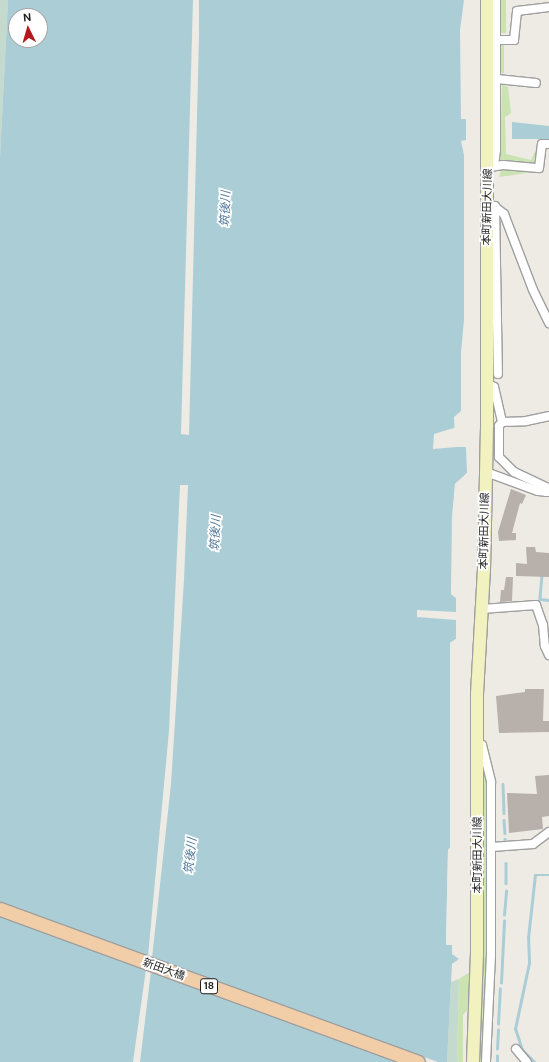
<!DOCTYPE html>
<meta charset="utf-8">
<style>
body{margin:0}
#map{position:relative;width:549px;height:1062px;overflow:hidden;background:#eeebe5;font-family:"DM Sans","Noto Sans JP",sans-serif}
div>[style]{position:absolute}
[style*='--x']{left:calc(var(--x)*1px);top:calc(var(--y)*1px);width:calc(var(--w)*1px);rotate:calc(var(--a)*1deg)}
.grass>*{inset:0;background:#cbe2b1;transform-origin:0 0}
.wetland>*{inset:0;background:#c4dacf}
.water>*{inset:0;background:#abced6}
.pier>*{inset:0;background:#eeebe5}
.stream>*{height:2.5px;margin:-1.25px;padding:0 1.25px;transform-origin:1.25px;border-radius:1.25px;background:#abced6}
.building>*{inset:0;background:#b7b0ab}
.roads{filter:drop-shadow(1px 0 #9f9f9f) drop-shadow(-1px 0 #9f9f9f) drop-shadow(0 1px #9f9f9f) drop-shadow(0 -1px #9f9f9f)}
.minor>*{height:8px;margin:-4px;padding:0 4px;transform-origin:4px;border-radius:4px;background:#fff}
.secondary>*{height:12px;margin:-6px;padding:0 6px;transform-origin:6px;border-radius:6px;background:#f1f2bf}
.primary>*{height:13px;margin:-6.5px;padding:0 6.5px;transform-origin:6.5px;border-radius:6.5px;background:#f1cea7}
span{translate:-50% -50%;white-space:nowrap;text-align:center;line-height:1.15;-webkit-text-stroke:3.5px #fff;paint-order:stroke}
.shield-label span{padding:1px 3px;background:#fff;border:1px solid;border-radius:3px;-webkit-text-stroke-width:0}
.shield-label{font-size:10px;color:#1e1e1e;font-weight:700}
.street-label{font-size:11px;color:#1e1e1e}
.water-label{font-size:12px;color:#53799b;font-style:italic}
.north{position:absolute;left:8px;top:8px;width:40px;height:40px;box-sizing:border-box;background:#fff;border:1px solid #a5a5a5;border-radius:50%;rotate:355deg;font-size:11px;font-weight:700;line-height:16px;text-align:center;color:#1e1e1e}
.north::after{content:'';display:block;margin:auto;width:14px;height:18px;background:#b4181d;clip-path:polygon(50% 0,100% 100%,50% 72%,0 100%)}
</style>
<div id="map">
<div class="grass">
<i style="left:499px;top:0;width:7px;height:33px"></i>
<i style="clip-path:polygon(504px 43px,504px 74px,500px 72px,499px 45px)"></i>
<i style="clip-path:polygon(502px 84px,508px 87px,511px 113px,505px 117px,506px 154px,531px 160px,537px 147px,534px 163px,500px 161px)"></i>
<i style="clip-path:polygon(501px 170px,540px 171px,499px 177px)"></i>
<i style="clip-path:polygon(481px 750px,488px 780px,488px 953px,482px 1062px,479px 1062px,477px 1054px,484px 954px)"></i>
<i style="clip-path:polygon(470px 972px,468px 1009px,463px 1015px,463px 1062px,457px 1062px,459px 979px)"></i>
</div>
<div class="wetland">
<i style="clip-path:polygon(0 0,8px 0,0 157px)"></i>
<i style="clip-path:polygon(459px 979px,457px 1062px,447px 1062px,451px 982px)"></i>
</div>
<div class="water">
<i style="clip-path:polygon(evenodd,8px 0,464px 0,460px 30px,461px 119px,466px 119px,466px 140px,461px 141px,464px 155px,464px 320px,461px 352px,461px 411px,454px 417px,455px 447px,466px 447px,467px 473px,455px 484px,452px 516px,451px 594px,456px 598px,456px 639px,450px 643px,450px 848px,448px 850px,446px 945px,452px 945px,452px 954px,459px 959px,452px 964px,447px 1062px,0 1062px,0 157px,8px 0,16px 16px,40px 16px,40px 40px,16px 40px,16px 16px)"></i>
<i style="clip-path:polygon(512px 122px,549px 126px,549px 139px,512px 139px)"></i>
</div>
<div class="pier">
<i style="clip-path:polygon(193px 0,199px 0,199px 36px,189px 435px,181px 434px)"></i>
<i style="clip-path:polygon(457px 427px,457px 445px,468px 446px,433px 449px,434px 434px)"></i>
<i style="clip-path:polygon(467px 473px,469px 473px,457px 485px,454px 516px,453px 593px,458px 598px,458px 639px,452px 644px,452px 848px,450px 851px,448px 943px,454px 945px,446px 945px,448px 850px,450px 848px,450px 643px,456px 639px,456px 620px,417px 617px,417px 610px,456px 612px,456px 598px,451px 594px,455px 484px)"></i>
<i style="clip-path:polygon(180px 485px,188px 485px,184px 580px,171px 784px,152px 958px,438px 1062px,399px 1062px,151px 971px,140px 1062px,133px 1062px,146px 969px,0 915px,0 902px,148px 956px,169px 731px)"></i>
</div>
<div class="stream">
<i style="--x:542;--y:575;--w:24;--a:95"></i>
<i style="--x:540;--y:599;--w:9;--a:6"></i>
<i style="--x:503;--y:784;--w:29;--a:88"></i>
<i style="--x:504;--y:820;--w:13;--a:86"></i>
<i style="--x:505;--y:839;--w:3;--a:90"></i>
<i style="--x:506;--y:863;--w:20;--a:90"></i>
<i style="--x:504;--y:915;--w:24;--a:-85"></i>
<i style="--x:501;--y:983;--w:62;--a:-87.2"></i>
<i style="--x:498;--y:1024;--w:35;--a:-87"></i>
<i style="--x:497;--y:1049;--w:19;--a:-87"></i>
<i style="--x:497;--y:1062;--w:6;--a:-90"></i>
<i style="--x:534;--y:1062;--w:17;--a:-135"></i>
<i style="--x:522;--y:1050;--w:22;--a:-108"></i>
<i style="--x:515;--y:1029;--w:67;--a:-78"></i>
<i style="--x:529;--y:963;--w:25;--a:-92"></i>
<i style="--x:528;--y:938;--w:63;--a:-83.7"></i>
<i style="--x:535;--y:875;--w:14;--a:0"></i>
</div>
<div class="building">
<i style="clip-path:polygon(511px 489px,526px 495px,522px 504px,520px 503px,512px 533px,516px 533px,516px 540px,499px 541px,498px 532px)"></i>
<i style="clip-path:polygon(526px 547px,535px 547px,536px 552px,549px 553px,549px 577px,516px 576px,516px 563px,527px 564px)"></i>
<i style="clip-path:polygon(506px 577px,513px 577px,512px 601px,500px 602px,501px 590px,504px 590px)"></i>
<i style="clip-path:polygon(525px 689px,544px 689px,543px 721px,549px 721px,549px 732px,499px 733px,496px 696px,525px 692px)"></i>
<i style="clip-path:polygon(549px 775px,549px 816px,542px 817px,543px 829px,509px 833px,507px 793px,537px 794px,535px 776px)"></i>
</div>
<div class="roads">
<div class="minor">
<i style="--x:497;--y:40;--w:17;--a:0"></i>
<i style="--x:514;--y:40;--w:29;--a:-84"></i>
<i style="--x:517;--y:11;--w:32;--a:-7"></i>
<i style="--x:497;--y:79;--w:39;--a:6"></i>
<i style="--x:494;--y:166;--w:16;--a:-83"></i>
<i style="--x:496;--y:150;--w:150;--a:-90"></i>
<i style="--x:490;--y:167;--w:13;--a:-9"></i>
<i style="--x:503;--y:165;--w:36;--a:5"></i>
<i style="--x:539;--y:168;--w:24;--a:-83"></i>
<i style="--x:542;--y:144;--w:7;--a:0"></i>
<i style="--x:494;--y:206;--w:13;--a:39"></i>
<i style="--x:504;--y:214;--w:81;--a:69.1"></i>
<i style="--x:533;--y:290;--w:37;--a:64"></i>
<i style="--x:495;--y:206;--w:168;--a:89"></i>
<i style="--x:487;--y:383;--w:8;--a:30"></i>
<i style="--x:494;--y:387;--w:36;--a:77"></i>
<i style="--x:502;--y:422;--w:24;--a:-2"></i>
<i style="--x:526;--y:421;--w:24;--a:-12"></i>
<i style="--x:502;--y:422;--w:5;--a:127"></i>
<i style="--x:499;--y:426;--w:31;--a:90"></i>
<i style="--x:499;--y:457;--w:21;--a:45"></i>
<i style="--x:514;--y:472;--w:35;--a:25"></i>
<i style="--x:546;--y:487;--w:5;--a:90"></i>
<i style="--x:486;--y:472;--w:55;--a:20.1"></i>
<i style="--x:538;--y:491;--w:11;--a:5"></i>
<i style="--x:482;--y:609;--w:54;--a:-4.2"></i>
<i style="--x:536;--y:605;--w:21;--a:71"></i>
<i style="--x:543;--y:625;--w:21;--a:85"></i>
<i style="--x:545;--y:646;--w:10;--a:66"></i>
<i style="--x:477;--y:741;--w:6;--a:39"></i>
<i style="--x:482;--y:745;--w:38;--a:76"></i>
<i style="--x:491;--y:782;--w:173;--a:90"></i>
<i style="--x:491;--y:955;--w:107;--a:92.7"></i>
<i style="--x:492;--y:847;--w:41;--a:-4.2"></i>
<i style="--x:533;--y:844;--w:20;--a:-37"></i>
<i style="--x:516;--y:1049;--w:17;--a:50"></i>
</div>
<div class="secondary">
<i style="--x:473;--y:1062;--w:108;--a:-87.9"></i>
<i style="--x:477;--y:954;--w:260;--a:-90"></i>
<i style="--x:477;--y:694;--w:124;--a:-86.8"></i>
<i style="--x:484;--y:570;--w:147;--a:-88.8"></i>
<i style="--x:487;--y:423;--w:423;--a:-90"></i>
</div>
<div class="primary">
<i style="--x:0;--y:909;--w:445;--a:20.1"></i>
</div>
</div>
<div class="shield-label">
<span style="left:209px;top:986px">18</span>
</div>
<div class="street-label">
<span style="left:487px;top:207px;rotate:-89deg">本町新田大川線</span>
<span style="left:484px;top:531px;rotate:-89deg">本町新田大川線</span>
<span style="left:477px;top:855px;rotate:-90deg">本町新田大川線</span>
<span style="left:164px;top:969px;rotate:20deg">新田大橋</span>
</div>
<div class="water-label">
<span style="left:226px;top:209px;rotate:-88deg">筑後川</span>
<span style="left:216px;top:533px;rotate:-87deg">筑後川</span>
<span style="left:191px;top:856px;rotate:-84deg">筑後川</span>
</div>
<div class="north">N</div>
</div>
